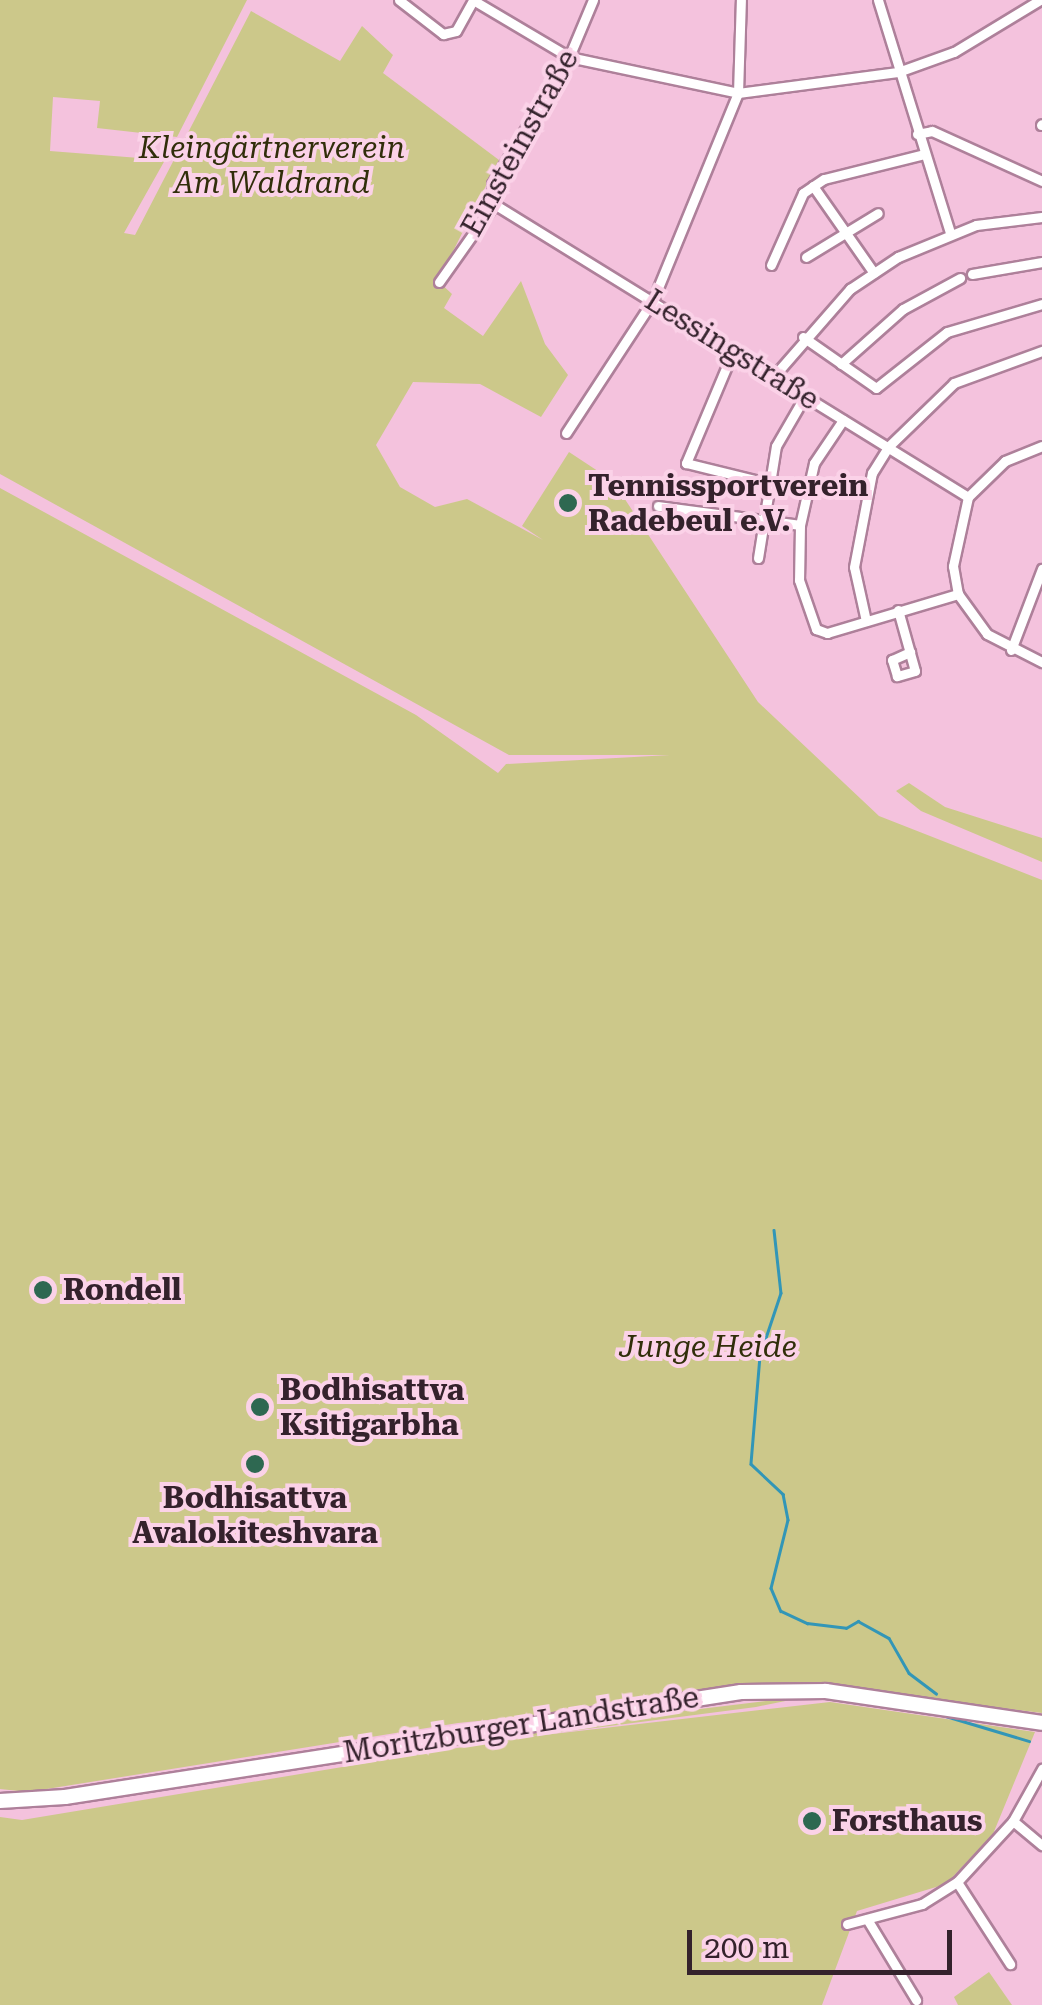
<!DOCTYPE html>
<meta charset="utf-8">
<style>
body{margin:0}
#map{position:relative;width:1042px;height:2005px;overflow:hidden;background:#f4c2dd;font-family:"Roboto Serif",serif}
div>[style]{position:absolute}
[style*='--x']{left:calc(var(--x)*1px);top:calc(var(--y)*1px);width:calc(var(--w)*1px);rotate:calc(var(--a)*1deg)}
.green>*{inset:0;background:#ccc88a}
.stream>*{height:2.5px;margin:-1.25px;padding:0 1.25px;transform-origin:1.25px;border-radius:1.25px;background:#3296b7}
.roads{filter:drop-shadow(2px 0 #ae809a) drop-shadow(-2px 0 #ae809a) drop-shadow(0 2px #ae809a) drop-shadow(0 -2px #ae809a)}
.minor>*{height:9px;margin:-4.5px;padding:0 4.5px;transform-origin:4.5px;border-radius:4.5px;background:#fff}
.secondary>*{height:14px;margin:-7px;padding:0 7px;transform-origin:7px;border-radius:7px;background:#fff}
.dots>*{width:28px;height:28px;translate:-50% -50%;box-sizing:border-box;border:5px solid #fbd2e8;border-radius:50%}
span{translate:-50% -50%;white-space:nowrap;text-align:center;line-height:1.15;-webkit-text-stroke:8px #fbd2e8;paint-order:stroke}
.street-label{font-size:30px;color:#34222c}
.park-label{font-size:30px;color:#312e0a;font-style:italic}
.poi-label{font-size:30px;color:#34222c;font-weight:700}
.left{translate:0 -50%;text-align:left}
.scale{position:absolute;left:687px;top:1930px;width:265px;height:45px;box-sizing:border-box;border:5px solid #34222c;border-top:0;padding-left:12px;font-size:30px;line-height:35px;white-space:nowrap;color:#34222c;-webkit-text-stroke:8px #fbd2e8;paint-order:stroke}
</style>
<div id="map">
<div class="green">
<i style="clip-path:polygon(0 0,247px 0,177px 137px,97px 128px,100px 101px,53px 97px,50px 151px,165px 160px,124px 233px,135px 235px,251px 11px,340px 61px,362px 26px,393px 55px,383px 73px,499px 160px,438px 281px,452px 294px,444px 308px,483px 336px,521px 281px,545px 344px,568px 375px,541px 417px,480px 384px,413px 382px,376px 445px,400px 487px,435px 507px,467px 499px,543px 540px,522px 526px,569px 452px,613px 481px,758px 702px,879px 816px,1042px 880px,1042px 1713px,825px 1686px,458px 1723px,28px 1792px,0 1789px,0 488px,416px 715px,498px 773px,506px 764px,670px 755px,509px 755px,0 474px)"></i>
<i style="clip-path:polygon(909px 783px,945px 807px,1042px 838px,1042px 862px,921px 811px,896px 791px)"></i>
<i style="clip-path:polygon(815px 1695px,756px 1707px,303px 1766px,518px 1731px)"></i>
<i style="clip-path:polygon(830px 1702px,1035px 1732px,993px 1834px,946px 1884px,857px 1911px,822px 2005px,0 2005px,0 1817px,22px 1820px,518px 1738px)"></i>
<i style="clip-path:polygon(989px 1972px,1012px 2005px,958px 2005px,954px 1997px)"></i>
</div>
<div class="stream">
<i style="--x:774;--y:1230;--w:63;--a:83.7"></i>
<i style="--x:781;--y:1293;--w:66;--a:108.4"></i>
<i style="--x:760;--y:1356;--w:108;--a:94.8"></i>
<i style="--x:751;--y:1464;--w:44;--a:43.2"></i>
<i style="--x:783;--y:1494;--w:26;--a:79"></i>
<i style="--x:788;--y:1520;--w:70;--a:104"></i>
<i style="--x:771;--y:1588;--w:25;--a:67"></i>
<i style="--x:781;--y:1611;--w:29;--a:25"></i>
<i style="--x:807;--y:1623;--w:39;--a:7"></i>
<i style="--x:846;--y:1628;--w:14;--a:-30"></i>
<i style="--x:858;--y:1621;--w:35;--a:29"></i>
<i style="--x:889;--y:1638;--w:40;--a:60.3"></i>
<i style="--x:909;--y:1673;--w:34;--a:37"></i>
<i style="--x:939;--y:1714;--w:94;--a:16.7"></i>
</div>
<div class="roads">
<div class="minor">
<i style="--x:399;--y:0;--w:56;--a:37.7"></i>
<i style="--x:443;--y:34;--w:13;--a:-13"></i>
<i style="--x:456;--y:31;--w:35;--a:-61"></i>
<i style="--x:473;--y:0;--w:112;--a:30.7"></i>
<i style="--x:569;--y:57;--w:173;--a:12"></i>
<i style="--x:738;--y:93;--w:161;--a:-7.5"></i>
<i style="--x:898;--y:72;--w:59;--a:-19.7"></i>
<i style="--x:954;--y:52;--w:100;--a:-31.2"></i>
<i style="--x:878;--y:0;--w:243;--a:72.8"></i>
<i style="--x:1041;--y:125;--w:1;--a:-45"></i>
<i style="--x:917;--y:134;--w:15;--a:-11"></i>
<i style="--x:932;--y:131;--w:121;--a:24.4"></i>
<i style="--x:813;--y:186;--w:106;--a:55"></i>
<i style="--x:494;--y:204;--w:557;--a:31.72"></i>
<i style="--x:806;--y:257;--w:84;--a:-31.4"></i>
<i style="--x:771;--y:265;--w:79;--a:-66"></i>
<i style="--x:803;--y:193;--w:25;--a:-34"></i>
<i style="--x:824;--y:179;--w:103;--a:-14"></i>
<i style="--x:972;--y:274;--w:71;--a:-9.7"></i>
<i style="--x:439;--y:282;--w:95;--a:-54.8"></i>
<i style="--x:494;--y:204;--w:20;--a:-96"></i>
<i style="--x:492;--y:184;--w:149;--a:-58.8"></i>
<i style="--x:569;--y:57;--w:62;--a:-67.2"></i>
<i style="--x:803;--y:337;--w:89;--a:34.9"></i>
<i style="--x:876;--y:388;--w:90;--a:-38.3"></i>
<i style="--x:947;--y:332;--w:99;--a:-16.4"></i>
<i style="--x:734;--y:349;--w:124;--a:112.8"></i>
<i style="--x:686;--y:463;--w:83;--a:13.9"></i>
<i style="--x:841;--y:364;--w:83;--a:-41.6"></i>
<i style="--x:903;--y:309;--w:65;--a:-28.5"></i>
<i style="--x:774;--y:376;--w:116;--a:-48.9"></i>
<i style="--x:850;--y:289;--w:58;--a:-33.7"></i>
<i style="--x:898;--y:257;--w:84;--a:-22.3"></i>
<i style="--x:976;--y:225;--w:66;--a:-6.9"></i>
<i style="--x:843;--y:420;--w:52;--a:124"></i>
<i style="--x:814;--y:463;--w:64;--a:102.7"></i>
<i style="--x:800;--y:525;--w:55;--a:91"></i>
<i style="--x:799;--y:580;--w:52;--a:70.9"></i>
<i style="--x:816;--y:629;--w:12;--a:20"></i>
<i style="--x:827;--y:633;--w:137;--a:-16.6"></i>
<i style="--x:566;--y:433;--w:159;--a:-56.8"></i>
<i style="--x:653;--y:300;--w:224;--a:-67.7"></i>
<i style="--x:738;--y:93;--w:93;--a:-88.2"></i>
<i style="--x:1042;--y:446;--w:40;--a:158"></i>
<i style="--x:1005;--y:461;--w:52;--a:135.8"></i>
<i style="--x:968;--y:497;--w:71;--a:102.3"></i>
<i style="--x:953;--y:566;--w:28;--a:80"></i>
<i style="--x:958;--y:594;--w:49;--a:54.1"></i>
<i style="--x:987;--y:634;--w:62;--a:27"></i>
<i style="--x:658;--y:506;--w:143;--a:7.6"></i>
<i style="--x:758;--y:558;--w:113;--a:-80.9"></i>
<i style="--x:776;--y:446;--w:58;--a:-59.9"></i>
<i style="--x:898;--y:610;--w:63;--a:74.4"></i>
<i style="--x:915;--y:671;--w:19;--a:164"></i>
<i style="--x:897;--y:676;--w:17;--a:-107"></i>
<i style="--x:892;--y:660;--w:20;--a:-24"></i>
<i style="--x:866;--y:621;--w:55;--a:-102.5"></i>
<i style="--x:854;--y:567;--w:96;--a:-79.2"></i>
<i style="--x:872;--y:473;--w:31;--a:-58"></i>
<i style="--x:888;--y:447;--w:92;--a:-44.1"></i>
<i style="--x:954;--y:383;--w:94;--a:-20"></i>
<i style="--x:1011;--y:650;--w:87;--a:-69.1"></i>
<i style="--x:1013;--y:1821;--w:38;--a:40"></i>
<i style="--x:957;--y:1882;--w:98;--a:57.1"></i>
<i style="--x:867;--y:1919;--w:95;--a:58.8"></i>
<i style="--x:847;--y:1924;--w:78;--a:-14.9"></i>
<i style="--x:922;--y:1904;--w:41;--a:-32.2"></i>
<i style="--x:957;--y:1882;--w:83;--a:-47.4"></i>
<i style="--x:1013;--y:1821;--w:60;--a:-60.9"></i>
</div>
<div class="secondary">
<i style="--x:0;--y:1801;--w:65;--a:-3.5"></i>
<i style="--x:65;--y:1797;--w:684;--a:-8.83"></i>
<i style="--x:741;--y:1692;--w:85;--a:-0.7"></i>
<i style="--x:826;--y:1691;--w:218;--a:8.4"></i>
</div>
</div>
<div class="dots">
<i style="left:568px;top:503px;background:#2e6851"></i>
<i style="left:43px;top:1290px;background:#2e6851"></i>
<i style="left:260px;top:1407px;background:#2e6851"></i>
<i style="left:255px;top:1464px;background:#2e6851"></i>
<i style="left:812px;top:1821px;background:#2e6851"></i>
</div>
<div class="street-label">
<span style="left:520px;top:143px;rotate:-61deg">Einsteinstraße</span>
<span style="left:732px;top:350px;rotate:32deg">Lessingstraße</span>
<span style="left:521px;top:1725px;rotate:-9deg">Moritzburger Landstraße</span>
</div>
<div class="park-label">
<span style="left:272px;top:165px">Kleingärtnerverein<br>Am Waldrand</span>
<span style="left:708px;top:1347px">Junge Heide</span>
</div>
<div class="poi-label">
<span class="left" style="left:588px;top:503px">Tennissportverein<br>Radebeul e.V.</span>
<span class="left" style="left:63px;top:1290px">Rondell</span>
<span class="left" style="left:280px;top:1407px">Bodhisattva<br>Ksitigarbha</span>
<span style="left:255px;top:1515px">Bodhisattva<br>Avalokiteshvara</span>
<span class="left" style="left:832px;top:1821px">Forsthaus</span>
</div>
<div class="scale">200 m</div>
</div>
